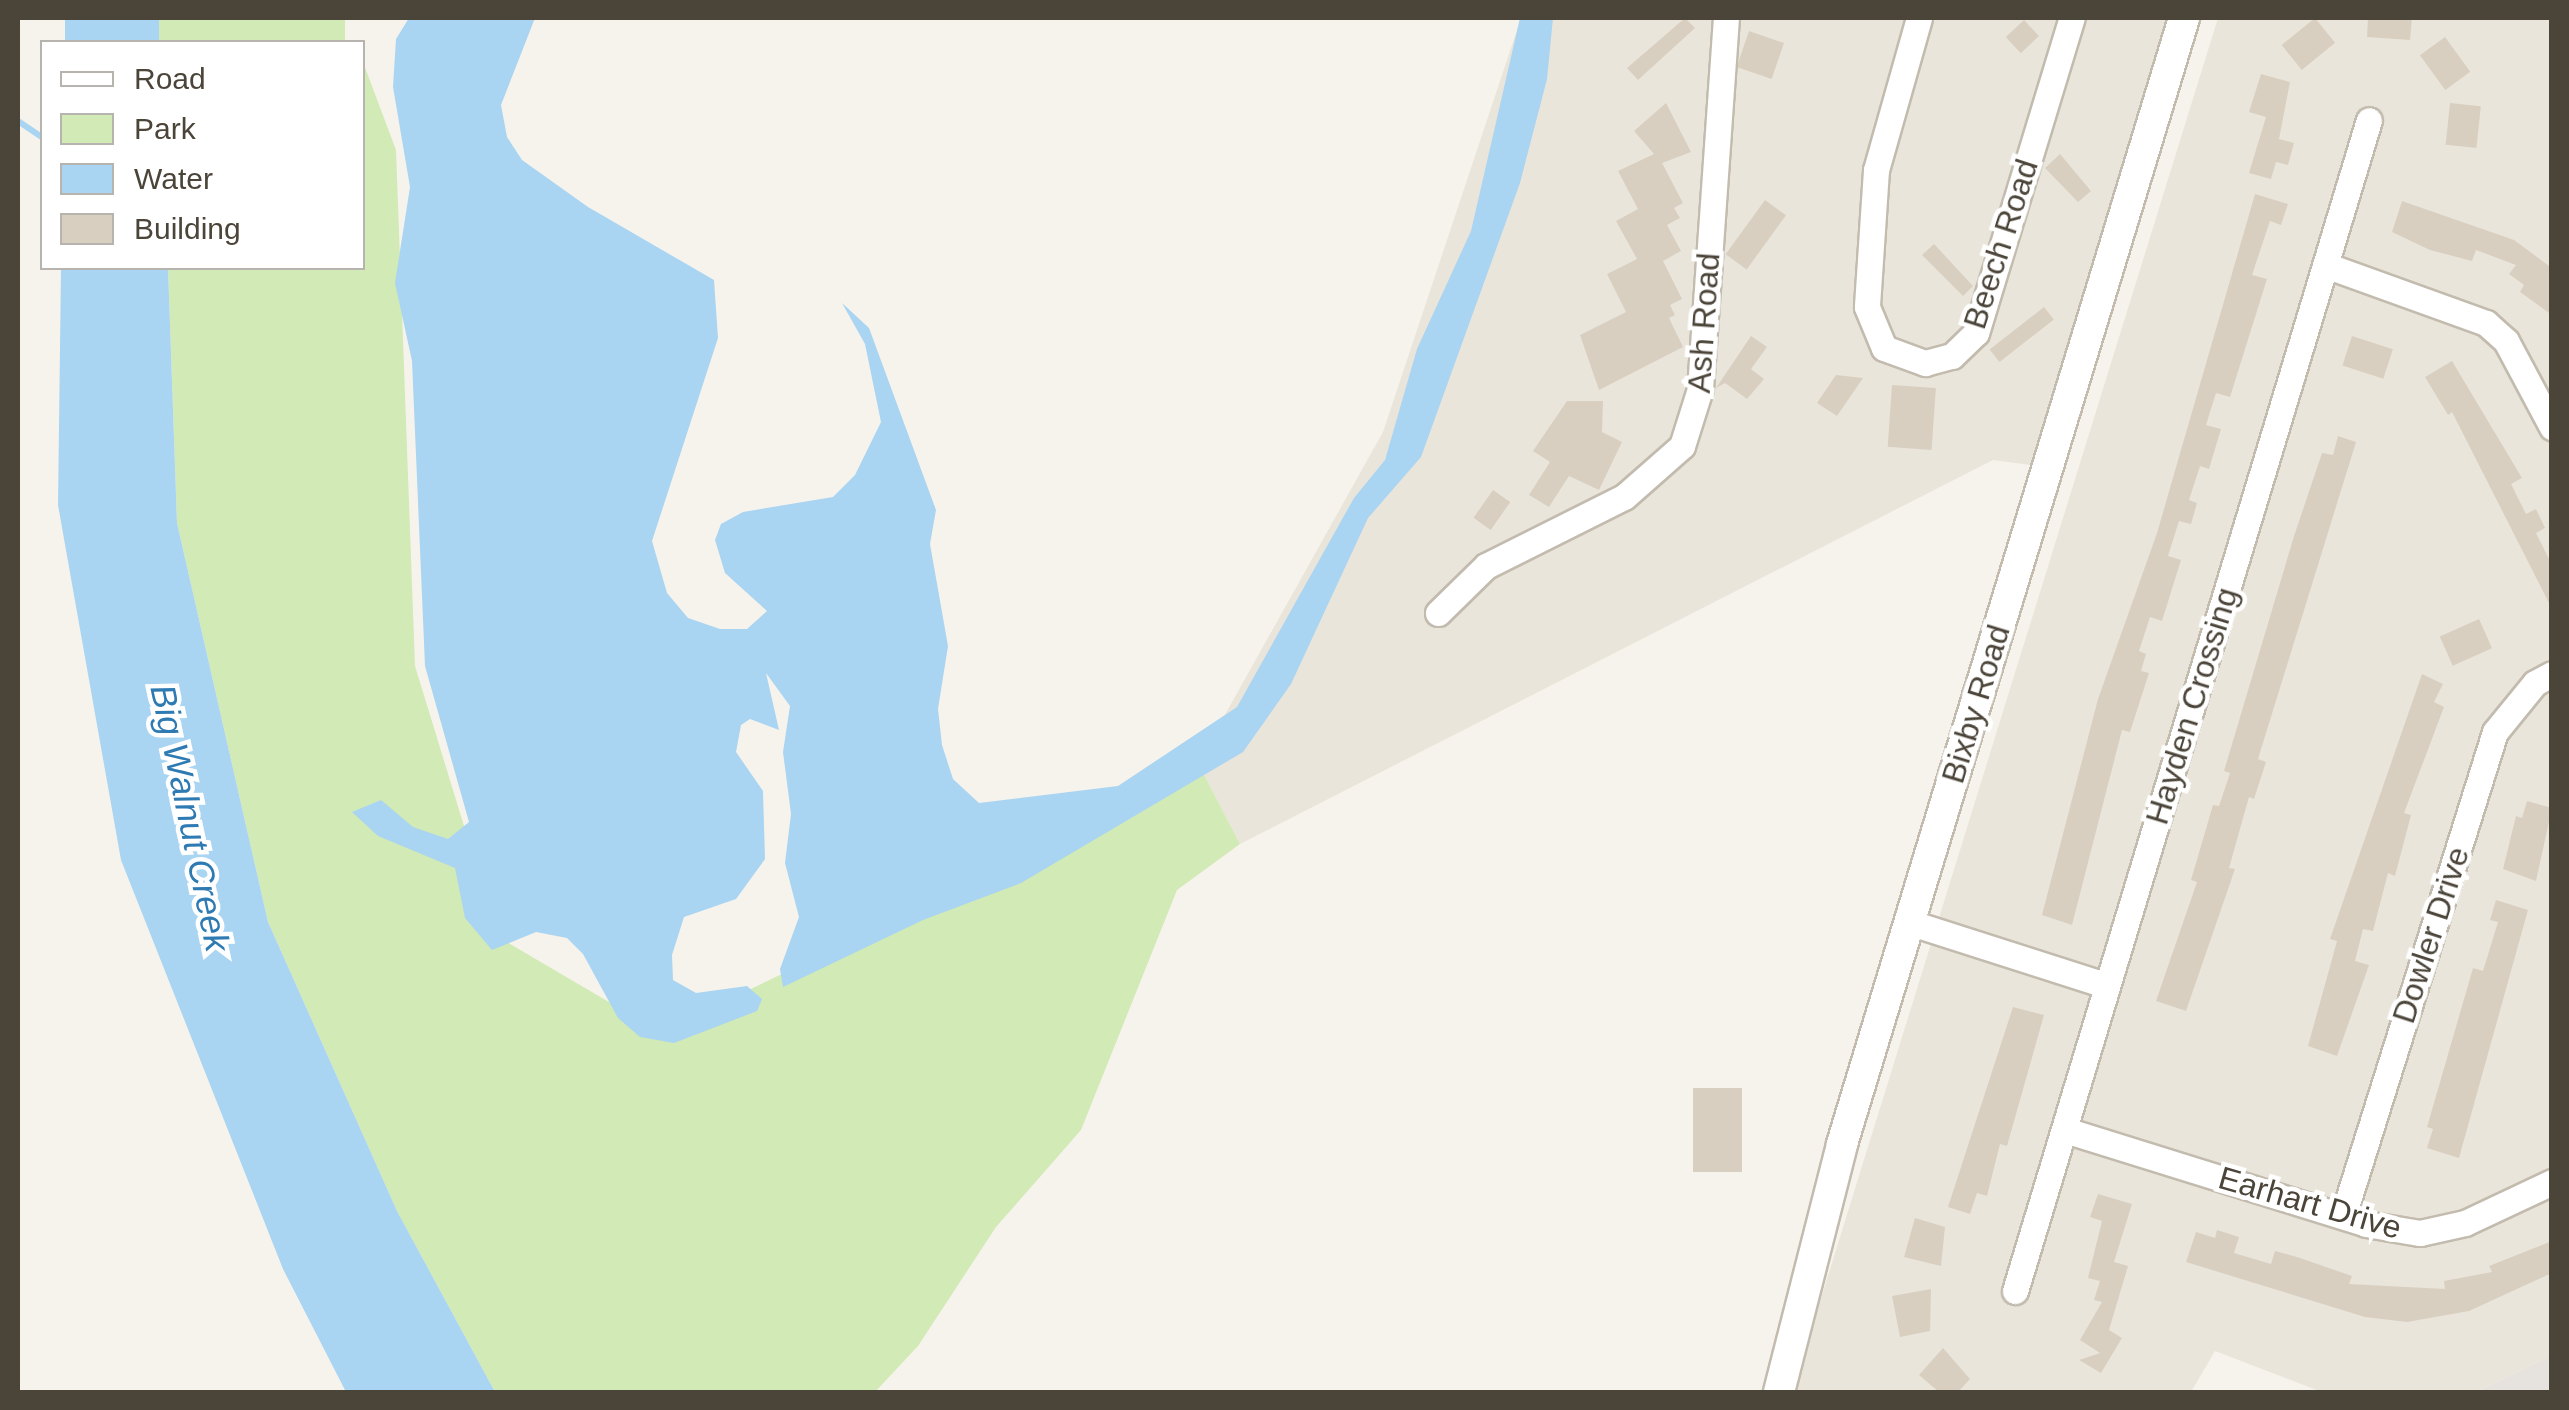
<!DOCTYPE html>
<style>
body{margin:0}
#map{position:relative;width:2569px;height:1410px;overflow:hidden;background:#f6f3ec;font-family:Helvetica,sans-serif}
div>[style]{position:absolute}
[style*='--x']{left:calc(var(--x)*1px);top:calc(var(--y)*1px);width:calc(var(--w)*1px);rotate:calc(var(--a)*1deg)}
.residential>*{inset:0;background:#eae5da}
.industrial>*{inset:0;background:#e6e2dd}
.green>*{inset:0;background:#d2eab5;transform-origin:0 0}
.water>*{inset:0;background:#a9d4f2;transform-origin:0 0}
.stream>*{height:6px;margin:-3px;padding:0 3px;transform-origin:3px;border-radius:3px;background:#a9d4f2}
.building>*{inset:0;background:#d8cfc1;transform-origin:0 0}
.roads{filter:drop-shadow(2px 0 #c2bbae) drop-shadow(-2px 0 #c2bbae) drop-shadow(0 2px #c2bbae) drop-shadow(0 -2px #c2bbae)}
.minor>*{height:25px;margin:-12.5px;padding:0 12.5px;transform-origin:12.5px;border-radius:12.5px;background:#fff}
.tertiary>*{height:30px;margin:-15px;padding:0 15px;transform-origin:15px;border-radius:15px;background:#fff}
span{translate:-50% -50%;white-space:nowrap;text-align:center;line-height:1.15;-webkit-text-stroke:9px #fff;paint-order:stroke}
.street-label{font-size:32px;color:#4b4439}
.water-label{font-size:35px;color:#2e7ab2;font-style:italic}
.frame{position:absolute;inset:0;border:20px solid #4b4439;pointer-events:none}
.legend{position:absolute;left:40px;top:40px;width:325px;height:230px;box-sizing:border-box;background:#fff;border:2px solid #b7b4b0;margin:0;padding:12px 18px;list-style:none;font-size:30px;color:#4b4439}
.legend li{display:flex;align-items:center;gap:20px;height:50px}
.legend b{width:50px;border:2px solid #b7b4b0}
</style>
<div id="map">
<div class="residential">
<i style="clip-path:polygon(1521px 18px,2179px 18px,2037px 466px,1993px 460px,1240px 844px,1198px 763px,1383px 432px)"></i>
<i style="clip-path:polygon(2218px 18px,2551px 18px,2551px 1356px,2476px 1392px,2322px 1392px,2215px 1351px,2191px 1392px,1792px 1392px)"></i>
</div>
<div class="industrial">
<i style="clip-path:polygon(2551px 1356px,2551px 1392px,2476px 1392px)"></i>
</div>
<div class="green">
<i style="left:159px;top:18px;width:186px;height:24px"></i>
<i style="clip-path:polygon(363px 62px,396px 150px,415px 666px,498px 937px,660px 1032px,1035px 854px,1198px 763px,1240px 844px,1177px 890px,1081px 1130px,996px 1227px,918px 1346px,875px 1392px,495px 1392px,397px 1211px,268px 922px,177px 523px,168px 268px,362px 268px)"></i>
</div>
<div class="water">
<i style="left:65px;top:18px;width:94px;height:24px"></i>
<i style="clip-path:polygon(409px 18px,535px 18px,501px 105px,507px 137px,522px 160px,588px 207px,714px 280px,718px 338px,652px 541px,667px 593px,688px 618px,720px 629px,747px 629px,767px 611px,725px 573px,715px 540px,721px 524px,743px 512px,833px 497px,855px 475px,881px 422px,865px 344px,842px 303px,869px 328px,936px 510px,930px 544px,948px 646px,938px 709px,942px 745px,953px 779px,979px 803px,1118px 786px,1237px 707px,1354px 498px,1385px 460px,1417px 349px,1471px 231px,1520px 18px,1553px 18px,1547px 79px,1520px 183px,1421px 457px,1368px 518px,1291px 684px,1243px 752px,1021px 883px,923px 920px,783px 987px,780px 969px,799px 917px,785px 863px,791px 814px,783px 752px,790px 706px,766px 673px,779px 730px,750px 719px,741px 725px,736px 752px,763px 791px,765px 859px,736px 899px,684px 917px,672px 955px,673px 980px,696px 993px,747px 986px,762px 999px,757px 1011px,674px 1043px,640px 1037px,618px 1018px,583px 954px,567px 938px,536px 932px,492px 950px,465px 918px,455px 868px,378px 836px,352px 812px,381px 800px,413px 827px,448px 839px,469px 822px,425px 666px,412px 361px,395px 283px,410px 187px,393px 87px,396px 39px)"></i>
<i style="clip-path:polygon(61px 268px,168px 268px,177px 523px,268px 922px,397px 1211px,495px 1392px,346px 1392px,283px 1269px,121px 860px,58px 505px)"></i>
</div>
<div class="stream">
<i style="--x:18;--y:121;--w:29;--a:34"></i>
</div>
<div class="building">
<i style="clip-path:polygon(1685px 18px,1695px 28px,1638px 80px,1627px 68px)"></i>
<i style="left:2315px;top:18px;width:32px;height:43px;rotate:51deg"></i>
<i style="clip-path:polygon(2368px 18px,2412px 18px,2410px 40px,2367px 37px)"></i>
<i style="left:2024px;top:20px;width:22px;height:25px;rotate:47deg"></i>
<i style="left:1749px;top:31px;width:37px;height:38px;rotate:19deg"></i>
<i style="left:2445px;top:37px;width:43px;height:31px;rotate:54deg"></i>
<i style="clip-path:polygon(2261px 74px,2290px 82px,2279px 139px,2294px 143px,2288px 165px,2276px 162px,2271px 179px,2249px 173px,2266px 117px,2249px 112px)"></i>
<i style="clip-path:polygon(1666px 103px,1691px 152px,1662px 163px,1683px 203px,1674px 208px,1680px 218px,1667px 225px,1681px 251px,1663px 261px,1682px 299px,1670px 305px,1675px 315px,1669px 318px,1683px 347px,1599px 390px,1580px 335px,1626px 312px,1607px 274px,1637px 259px,1616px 221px,1638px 209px,1618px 171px,1654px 154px,1634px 131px)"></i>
<i style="left:2450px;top:103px;width:31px;height:42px;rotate:6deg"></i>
<i style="clip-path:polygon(2060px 154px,2091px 191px,2078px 202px,2045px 168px)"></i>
<i style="clip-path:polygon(2255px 194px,2288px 204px,2281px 225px,2270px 221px,2252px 275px,2267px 279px,2230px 397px,2216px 393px,2206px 425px,2221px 429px,2209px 469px,2200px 466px,2189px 500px,2197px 503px,2191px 524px,2179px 521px,2168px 556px,2181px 560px,2162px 621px,2150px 617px,2139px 651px,2146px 654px,2141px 671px,2149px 673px,2130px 732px,2122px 730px,2072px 925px,2042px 915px,2098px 699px,2157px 533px)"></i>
<i style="left:1765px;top:200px;width:26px;height:67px;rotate:36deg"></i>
<i style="clip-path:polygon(2402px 201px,2514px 240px,2552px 268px,2552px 315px,2520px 292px,2524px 285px,2509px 274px,2516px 265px,2476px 250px,2472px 261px,2430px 250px,2392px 232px)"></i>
<i style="clip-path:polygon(1934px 244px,1973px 286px,1963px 296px,1922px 255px)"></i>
<i style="left:2044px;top:307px;width:16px;height:69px;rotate:52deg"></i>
<i style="clip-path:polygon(1751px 336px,1767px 347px,1751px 369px,1764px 379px,1747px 399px,1725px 383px,1716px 388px)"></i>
<i style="left:2352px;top:336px;width:43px;height:31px;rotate:18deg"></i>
<i style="clip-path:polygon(2452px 361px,2522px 478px,2511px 484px,2526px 514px,2536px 509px,2545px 528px,2536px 533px,2552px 565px,2552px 609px,2452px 412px,2448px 415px,2425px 377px)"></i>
<i style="clip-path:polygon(1836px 375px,1863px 378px,1837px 416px,1817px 403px)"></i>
<i style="left:1892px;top:385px;width:44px;height:62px;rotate:4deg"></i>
<i style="clip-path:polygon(1567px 401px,1603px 401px,1602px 432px,1622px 442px,1599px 490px,1569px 476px,1549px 507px,1529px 495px,1550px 462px,1533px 451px)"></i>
<i style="clip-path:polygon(2338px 436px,2356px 442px,2258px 759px,2266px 762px,2254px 799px,2249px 797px,2229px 868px,2235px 869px,2186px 1011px,2156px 1001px,2197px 882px,2191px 880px,2213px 805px,2219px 806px,2230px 773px,2224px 771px,2294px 536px,2322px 453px,2333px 455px)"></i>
<i style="left:1493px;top:490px;width:21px;height:34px;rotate:35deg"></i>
<i style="left:2479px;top:619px;width:32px;height:43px;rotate:66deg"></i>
<i style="clip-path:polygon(2422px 674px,2443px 684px,2434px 702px,2444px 707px,2404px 813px,2411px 815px,2395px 876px,2388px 873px,2373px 931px,2363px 929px,2355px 961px,2369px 965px,2337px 1056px,2308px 1046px,2337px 941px,2330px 939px)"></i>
<i style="clip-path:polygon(2527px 801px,2552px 808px,2536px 881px,2503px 869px,2516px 816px,2522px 818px)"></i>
<i style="clip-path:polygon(2496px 900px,2528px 910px,2459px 1158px,2427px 1148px,2433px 1129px,2427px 1127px,2473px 968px,2483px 971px,2498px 922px,2490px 920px)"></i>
<i style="clip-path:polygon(2013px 1007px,2044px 1015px,2007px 1146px,2000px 1144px,1987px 1196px,1977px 1193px,1970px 1214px,1948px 1207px)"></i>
<i style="left:1693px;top:1088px;width:49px;height:84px"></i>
<i style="clip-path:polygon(2098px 1194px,2132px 1204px,2114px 1262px,2128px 1266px,2109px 1330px,2122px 1338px,2101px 1373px,2079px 1360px,2100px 1353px,2080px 1340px,2102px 1302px,2094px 1300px,2100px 1281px,2088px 1278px,2102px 1221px,2090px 1217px)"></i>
<i style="clip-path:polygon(1915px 1218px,1945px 1227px,1941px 1266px,1904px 1257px)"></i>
<i style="clip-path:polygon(2217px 1230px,2239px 1237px,2234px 1253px,2271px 1264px,2275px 1251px,2297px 1257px,2352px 1276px,2349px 1284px,2445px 1289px,2444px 1281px,2492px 1272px,2489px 1266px,2552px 1241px,2552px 1273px,2469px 1311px,2407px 1322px,2365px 1317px,2186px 1262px,2196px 1232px,2215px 1238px)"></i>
<i style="clip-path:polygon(1931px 1289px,1930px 1331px,1900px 1337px,1892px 1296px)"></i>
<i style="clip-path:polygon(1943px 1348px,1970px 1379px,1958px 1392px,1939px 1392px,1919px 1375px)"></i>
</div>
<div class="roads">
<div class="minor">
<i style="--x:1919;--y:18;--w:158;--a:105.8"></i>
<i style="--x:1876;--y:170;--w:137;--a:93.8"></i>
<i style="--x:1867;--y:307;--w:44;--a:67.5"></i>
<i style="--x:1884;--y:348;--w:44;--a:20.1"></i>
<i style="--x:1925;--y:363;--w:28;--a:-15"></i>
<i style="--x:1952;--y:356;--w:33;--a:-44"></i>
<i style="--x:1976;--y:333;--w:329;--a:-73.1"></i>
<i style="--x:2328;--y:266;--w:168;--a:19.8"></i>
<i style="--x:2486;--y:323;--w:27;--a:42"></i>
<i style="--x:2506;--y:341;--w:98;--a:61.9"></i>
<i style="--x:1438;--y:613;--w:67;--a:-44.4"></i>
<i style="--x:1486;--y:566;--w:154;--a:-26.6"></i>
<i style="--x:1624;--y:497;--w:77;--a:-41.3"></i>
<i style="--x:1682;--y:446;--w:60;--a:-72.5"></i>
<i style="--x:1700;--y:389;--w:372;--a:-86"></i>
<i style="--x:1908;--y:922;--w:208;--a:17.7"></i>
<i style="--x:2065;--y:1130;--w:315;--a:17.3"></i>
<i style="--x:2366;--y:1224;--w:55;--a:9.5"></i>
<i style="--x:2420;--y:1233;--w:46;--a:-12.5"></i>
<i style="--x:2465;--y:1223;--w:96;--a:-25.2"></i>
<i style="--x:2343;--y:1216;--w:507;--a:-72.57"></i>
<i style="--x:2495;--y:732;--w:63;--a:-50.8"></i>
<i style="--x:2535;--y:683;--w:19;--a:-28"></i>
<i style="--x:2015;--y:1291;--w:1223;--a:-73.18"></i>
</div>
<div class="tertiary">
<i style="--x:1779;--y:1392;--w:256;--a:-75.7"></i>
<i style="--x:1842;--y:1144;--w:1177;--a:-73.1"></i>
</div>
</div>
<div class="street-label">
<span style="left:2001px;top:244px;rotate:-72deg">Beech Road</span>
<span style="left:1704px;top:323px;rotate:-86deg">Ash Road</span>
<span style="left:1976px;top:704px;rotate:-73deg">Bixby Road</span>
<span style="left:2192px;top:706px;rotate:-73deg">Hayden Crossing</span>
<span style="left:2431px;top:935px;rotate:-72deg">Dowler Drive</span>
<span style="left:2310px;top:1203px;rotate:16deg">Earhart Drive</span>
</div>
<div class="water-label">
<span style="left:190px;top:818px;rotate:78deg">Big Walnut Creek</span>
</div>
<div class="frame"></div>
<ul class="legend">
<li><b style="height:12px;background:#fff"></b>Road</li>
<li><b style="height:28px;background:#d2eab5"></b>Park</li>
<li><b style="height:28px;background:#a9d4f2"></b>Water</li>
<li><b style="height:28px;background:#d8cfc1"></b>Building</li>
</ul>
</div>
